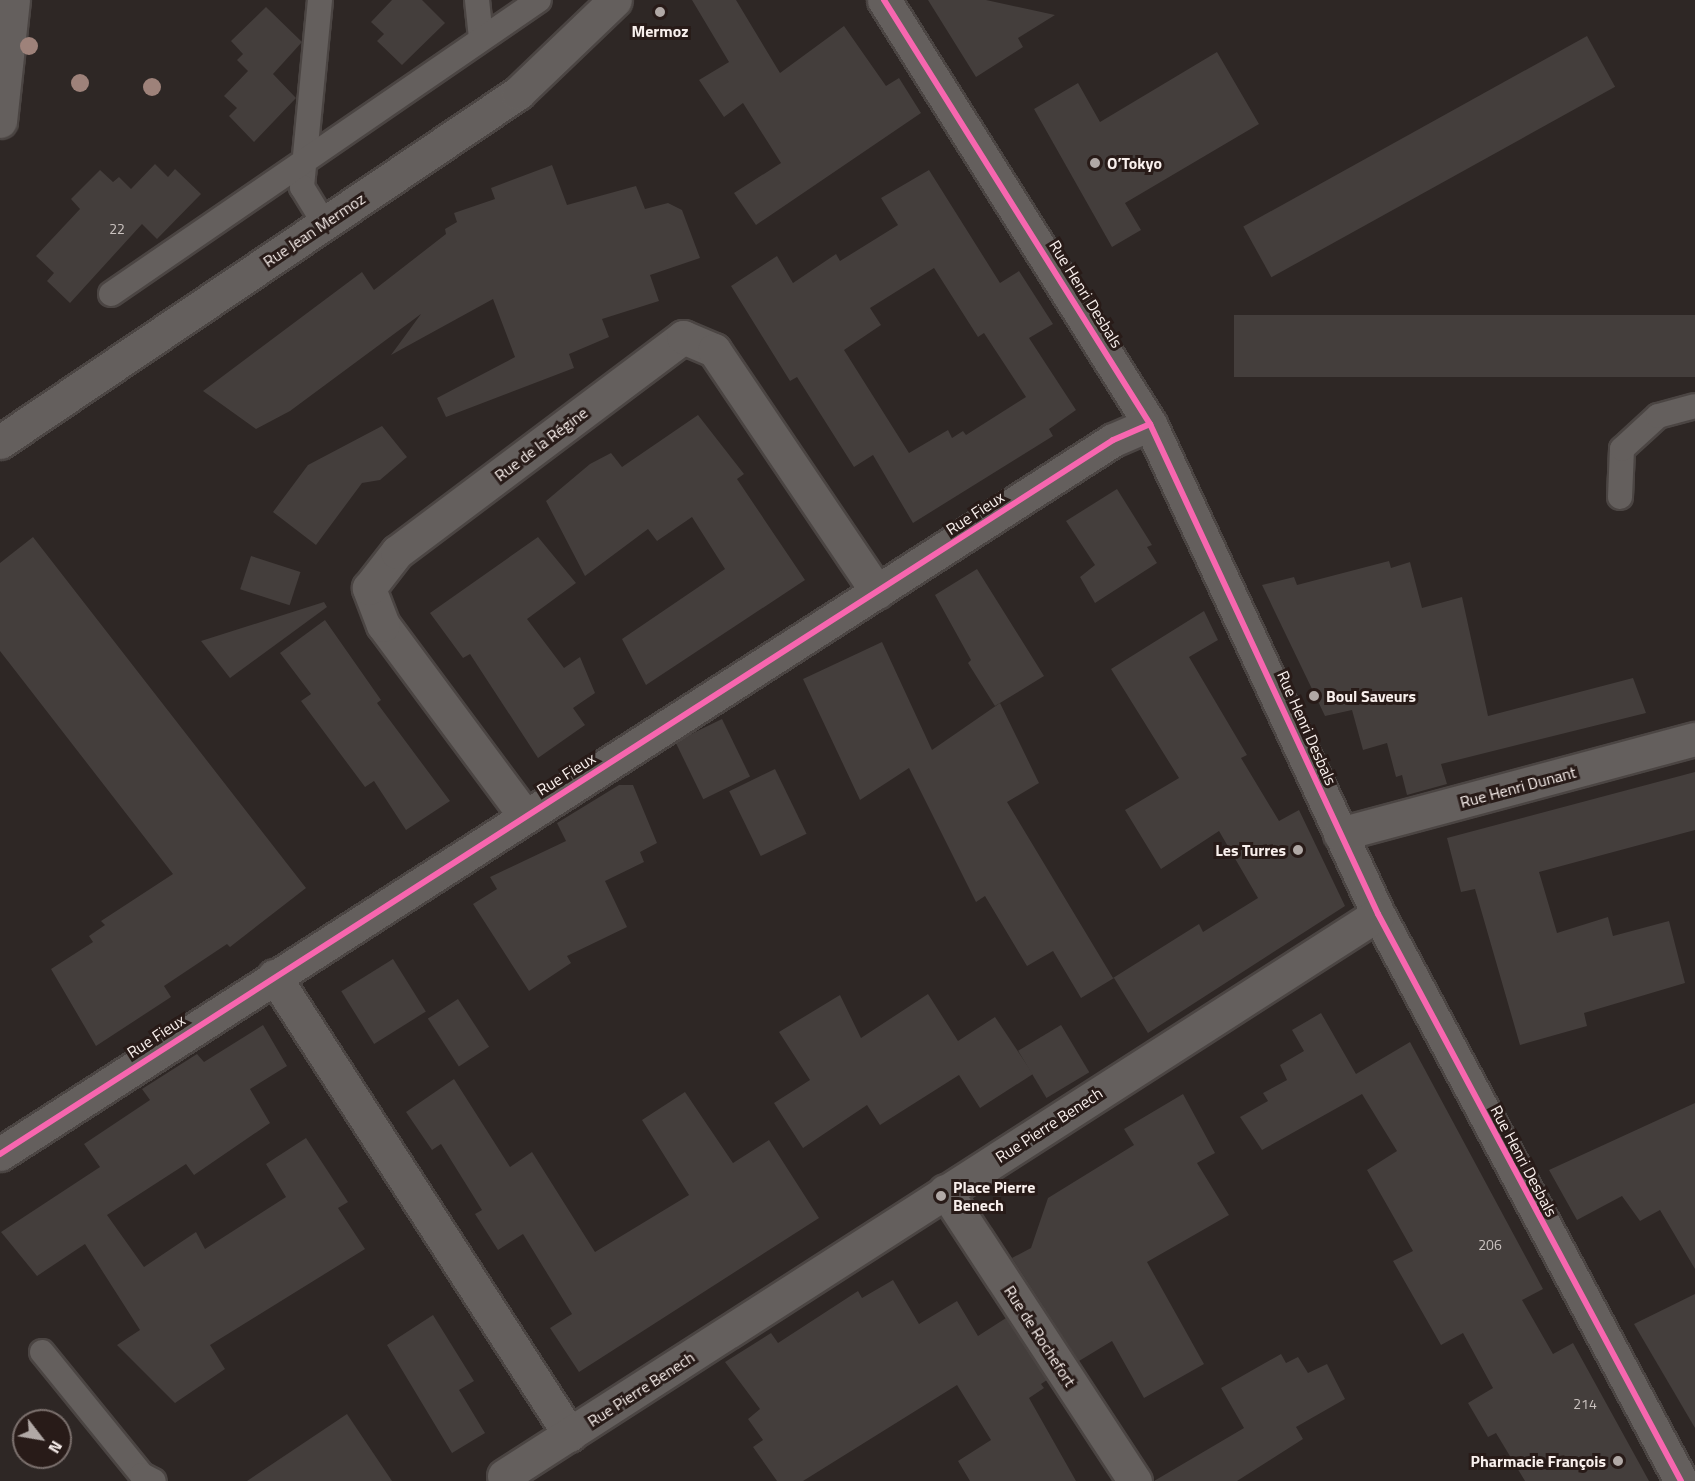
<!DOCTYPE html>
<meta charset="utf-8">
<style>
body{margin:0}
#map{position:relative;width:1695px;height:1481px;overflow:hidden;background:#2e2725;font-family:"Titillium Web",sans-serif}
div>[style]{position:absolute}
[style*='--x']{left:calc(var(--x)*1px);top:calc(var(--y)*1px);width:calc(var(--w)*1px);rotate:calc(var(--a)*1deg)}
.building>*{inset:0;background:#443e3c;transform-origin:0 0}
.roads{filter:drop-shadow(2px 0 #4b4543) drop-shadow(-2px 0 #4b4543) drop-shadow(0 2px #4b4543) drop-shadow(0 -2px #4b4543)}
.service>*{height:24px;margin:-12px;padding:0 12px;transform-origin:12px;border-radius:12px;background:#645f5d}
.minor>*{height:33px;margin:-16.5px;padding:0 16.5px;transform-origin:16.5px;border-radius:16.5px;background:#645f5d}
.cycleway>*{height:6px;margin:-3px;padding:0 3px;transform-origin:3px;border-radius:3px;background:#f766af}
.trees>*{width:18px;height:18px;margin:-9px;border-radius:50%;background:#9e827a}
.dots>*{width:16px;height:16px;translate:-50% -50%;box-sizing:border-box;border:3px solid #281b18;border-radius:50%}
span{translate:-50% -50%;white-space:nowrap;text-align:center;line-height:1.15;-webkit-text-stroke:6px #281b18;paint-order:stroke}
.number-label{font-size:14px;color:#cbc3c0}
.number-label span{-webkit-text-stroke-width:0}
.poi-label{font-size:16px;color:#f8efec;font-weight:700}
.left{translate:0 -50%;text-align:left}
.right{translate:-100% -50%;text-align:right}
.street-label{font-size:16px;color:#f8efec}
.north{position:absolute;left:12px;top:1409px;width:60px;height:60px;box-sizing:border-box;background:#281b18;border:2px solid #7b706d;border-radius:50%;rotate:121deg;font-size:16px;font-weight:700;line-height:24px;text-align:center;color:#f8efec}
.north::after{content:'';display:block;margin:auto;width:21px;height:27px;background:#b1a9a6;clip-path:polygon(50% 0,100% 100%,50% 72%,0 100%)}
</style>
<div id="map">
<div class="building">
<i style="clip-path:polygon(392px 0,422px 0,445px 23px,402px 65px,377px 41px,384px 34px,371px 22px)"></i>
<i style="clip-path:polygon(692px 0,736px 0,780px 73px,844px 26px,886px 86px,899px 78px,921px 113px,756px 225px,734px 193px,781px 163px,743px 103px,724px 117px,699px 80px,729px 62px)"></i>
<i style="clip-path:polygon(928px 0,986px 0,1055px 15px,1018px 38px,1023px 47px,976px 77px)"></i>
<i style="clip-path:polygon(266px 7px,302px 42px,273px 74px,296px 98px,254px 142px,229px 116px,237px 108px,224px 96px,248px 71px,237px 60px,243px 54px,231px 41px)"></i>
<i style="left:1587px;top:36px;width:58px;height:393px;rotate:61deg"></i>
<i style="clip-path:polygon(1217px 52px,1259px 124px,1125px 203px,1141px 230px,1112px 247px,1034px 109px,1078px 83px,1100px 122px)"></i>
<i style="clip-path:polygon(155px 164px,168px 177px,175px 169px,201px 194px,157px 239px,142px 224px,70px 303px,47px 281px,54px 273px,36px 256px,80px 209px,71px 199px,100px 170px,113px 182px,119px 177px,131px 189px)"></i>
<i style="clip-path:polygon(552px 165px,567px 205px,636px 186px,645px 209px,668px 203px,682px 210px,700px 258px,650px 275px,659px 301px,602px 319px,609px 337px,569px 354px,574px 368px,446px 417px,437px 398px,515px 357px,493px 299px,391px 355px,421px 314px,290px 411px,256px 429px,203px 391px,362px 272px,374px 290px,446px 234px,445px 229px,457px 222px,454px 213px,495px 199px,491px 188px)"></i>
<i style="clip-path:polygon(evenodd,929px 170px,1000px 283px,1019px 271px,1053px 324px,1029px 338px,1076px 410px,1049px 429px,1053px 436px,913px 523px,873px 455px,854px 467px,797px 377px,790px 381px,731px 286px,777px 256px,793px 283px,836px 254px,840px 261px,898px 225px,881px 198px,929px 170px,934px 268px,978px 337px,984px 333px,1026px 397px,966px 435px,963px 431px,952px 438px,948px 430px,909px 453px,844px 350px,881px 325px,870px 308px,934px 268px)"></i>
<i style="left:1695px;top:315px;width:62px;height:461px;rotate:90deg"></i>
<i style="clip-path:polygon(698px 415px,744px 474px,737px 479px,805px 580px,646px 685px,622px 639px,725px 569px,692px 517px,657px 541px,648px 529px,585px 576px,546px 501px,590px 464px,611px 453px,622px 467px)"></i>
<i style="clip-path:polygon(382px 426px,407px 457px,380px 480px,362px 483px,316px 545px,273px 512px,308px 465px)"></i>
<i style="clip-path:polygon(1117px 489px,1152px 545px,1147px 547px,1157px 563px,1095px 603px,1080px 577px,1095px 565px,1066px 521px)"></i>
<i style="clip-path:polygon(33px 537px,306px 888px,230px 947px,227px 944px,164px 986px,171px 997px,96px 1046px,51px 969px,93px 942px,89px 936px,105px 925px,101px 921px,173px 874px,0 651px,0 563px)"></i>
<i style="clip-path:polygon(538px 537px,576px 583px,527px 619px,564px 668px,580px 657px,595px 693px,573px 708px,585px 725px,538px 758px,470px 654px,463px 658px,430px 613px)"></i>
<i style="left:251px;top:556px;width:52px;height:35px;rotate:18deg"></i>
<i style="clip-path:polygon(1389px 561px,1391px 568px,1410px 562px,1422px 608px,1462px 597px,1488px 716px,1633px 678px,1646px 713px,1441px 764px,1447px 784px,1407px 795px,1402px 775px,1396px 777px,1387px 743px,1363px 750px,1352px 710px,1325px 716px,1262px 585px,1294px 577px,1297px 585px)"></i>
<i style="clip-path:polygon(977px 569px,1044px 676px,995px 706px,968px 663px,971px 660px,935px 595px)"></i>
<i style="clip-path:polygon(324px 602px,327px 607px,230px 678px,201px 641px)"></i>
<i style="clip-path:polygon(1204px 611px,1218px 640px,1189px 657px,1247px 755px,1241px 758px,1279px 821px,1299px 810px,1345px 906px,1148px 1033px,1114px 978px,1081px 998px,1053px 951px,1027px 966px,985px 896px,976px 902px,909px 768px,860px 800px,803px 679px,882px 642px,932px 750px,1000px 703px,1039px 783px,1007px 802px,1113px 978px,1199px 924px,1203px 932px,1258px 898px,1219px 831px,1161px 869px,1125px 810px,1179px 778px,1111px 669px)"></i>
<i style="clip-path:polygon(325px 620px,381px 700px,377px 703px,450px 801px,406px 830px,374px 781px,365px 787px,301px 701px,311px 694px,280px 653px)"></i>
<i style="left:722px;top:719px;width:64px;height:52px;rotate:64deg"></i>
<i style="left:775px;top:769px;width:72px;height:51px;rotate:64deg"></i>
<i style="clip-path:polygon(1695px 772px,1695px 830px,1539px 872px,1557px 933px,1608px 917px,1613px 936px,1669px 921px,1685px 983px,1584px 1013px,1587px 1026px,1520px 1045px,1475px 889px,1461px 892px,1447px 838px)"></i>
<i style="clip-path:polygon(619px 785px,633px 785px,657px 843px,640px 852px,644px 862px,605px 881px,627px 927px,567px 956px,571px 963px,529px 991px,473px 904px,497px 889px,490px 877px,566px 841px,557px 823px)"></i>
<i style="left:393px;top:959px;width:62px;height:61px;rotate:58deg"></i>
<i style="clip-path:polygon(928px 994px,958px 1041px,995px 1017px,1033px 1074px,980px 1108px,959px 1075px,880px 1125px,867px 1105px,803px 1148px,774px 1103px,810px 1080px,779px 1032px,840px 995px,861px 1038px)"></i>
<i style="left:458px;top:999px;width:57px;height:36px;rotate:57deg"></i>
<i style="clip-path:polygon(1321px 1013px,1356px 1074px,1410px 1042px,1543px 1289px,1522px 1300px,1553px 1354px,1573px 1343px,1649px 1481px,1525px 1481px,1496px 1433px,1488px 1437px,1468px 1403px,1493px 1388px,1463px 1333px,1441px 1345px,1393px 1261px,1413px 1251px,1367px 1170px,1397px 1151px,1362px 1094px,1262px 1150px,1240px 1117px,1268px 1101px,1263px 1093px,1287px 1080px,1280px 1065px,1304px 1051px,1292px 1030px)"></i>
<i style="clip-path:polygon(263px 1025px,287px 1066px,250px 1089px,270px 1123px,194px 1175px,186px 1164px,107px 1215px,144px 1267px,196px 1232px,205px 1249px,286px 1197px,266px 1164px,306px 1138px,348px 1202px,338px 1208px,365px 1249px,210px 1345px,225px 1369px,175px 1403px,117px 1345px,140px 1330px,85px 1244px,37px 1276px,1px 1232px,100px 1167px,84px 1144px,150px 1100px,142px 1089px,197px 1054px,204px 1062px)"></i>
<i style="left:1061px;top:1025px;width:55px;height:50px;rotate:59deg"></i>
<i style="clip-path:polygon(454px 1079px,510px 1167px,532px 1152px,595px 1252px,689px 1195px,642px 1120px,685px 1092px,733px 1163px,769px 1140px,819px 1218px,579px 1372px,550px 1328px,572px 1314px,523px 1234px,498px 1250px,475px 1214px,482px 1210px,441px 1144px,432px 1150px,406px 1112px)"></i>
<i style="clip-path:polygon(1183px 1094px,1215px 1153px,1197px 1163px,1229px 1215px,1147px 1262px,1204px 1364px,1144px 1398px,1112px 1341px,1079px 1361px,1012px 1258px,1031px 1248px,1048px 1198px,1134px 1145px,1124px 1129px)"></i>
<i style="clip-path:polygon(1695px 1103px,1695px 1269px,1660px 1210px,1640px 1221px,1622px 1196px,1577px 1220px,1549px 1170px)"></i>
<i style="clip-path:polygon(893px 1280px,919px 1324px,957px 1301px,978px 1336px,1006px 1318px,1047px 1380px,1041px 1384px,1044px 1388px,1029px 1398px,1076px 1481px,970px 1481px,958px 1461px,991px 1440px,957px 1385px,803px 1481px,777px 1481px,753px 1447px,763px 1440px,748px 1419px,760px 1409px,725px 1362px,771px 1333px,778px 1343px,858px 1291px,862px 1298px)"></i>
<i style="clip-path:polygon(1695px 1294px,1695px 1428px,1634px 1324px)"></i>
<i style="clip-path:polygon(433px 1315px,474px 1381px,459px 1390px,485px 1433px,452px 1453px,387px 1345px)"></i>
<i style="clip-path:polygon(1281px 1354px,1286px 1363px,1298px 1357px,1308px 1373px,1327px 1364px,1345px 1399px,1296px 1427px,1303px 1439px,1237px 1481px,1154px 1481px,1244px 1428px,1221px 1388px)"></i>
<i style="clip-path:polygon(347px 1414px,392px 1481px,247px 1481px)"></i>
</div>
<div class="roads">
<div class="service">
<i style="--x:320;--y:0;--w:188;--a:95.5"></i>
<i style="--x:302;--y:187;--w:42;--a:58.6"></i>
<i style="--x:477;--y:0;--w:38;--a:84"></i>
<i style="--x:111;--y:294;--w:519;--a:-34.49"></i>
<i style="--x:1620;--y:497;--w:48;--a:-87.6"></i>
<i style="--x:1622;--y:449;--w:49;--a:-42.5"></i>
<i style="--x:1658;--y:416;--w:38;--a:-15"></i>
<i style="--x:42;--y:1352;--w:159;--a:50.9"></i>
<i style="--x:142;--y:1475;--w:13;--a:27"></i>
</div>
<div class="minor">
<i style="--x:884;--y:0;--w:501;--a:57.9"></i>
<i style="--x:1150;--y:424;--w:540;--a:65.05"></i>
<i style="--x:1378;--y:914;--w:643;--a:61.88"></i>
<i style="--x:0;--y:121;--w:122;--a:-83.9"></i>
<i style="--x:0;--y:442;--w:625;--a:-33.97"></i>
<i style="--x:518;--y:93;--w:134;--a:-43.8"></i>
<i style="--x:525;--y:816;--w:238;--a:-126.6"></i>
<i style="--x:383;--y:625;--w:40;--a:-111"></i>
<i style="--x:369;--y:588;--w:46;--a:-52.1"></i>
<i style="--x:397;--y:552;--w:358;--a:-36.9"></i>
<i style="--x:683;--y:337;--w:34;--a:23"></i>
<i style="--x:714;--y:350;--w:292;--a:56"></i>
<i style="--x:1340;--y:834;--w:367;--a:-15"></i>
<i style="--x:274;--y:976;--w:546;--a:57.18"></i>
<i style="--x:0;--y:1154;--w:1322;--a:-32.68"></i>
<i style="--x:1113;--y:440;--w:40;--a:-23.4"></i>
<i style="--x:945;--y:1191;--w:347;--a:56.8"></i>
<i style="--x:504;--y:1476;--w:1039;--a:-32.74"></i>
</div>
</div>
<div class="cycleway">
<i style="--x:884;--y:0;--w:501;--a:57.9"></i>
<i style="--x:1150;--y:424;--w:540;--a:65.05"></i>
<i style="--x:1378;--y:914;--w:643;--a:61.88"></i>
<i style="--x:0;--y:1154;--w:1322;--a:-32.68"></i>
<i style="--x:1113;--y:440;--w:40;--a:-23.4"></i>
</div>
<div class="trees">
<i style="left:29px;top:46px"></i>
<i style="left:80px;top:83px"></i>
<i style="left:152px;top:87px"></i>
</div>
<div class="dots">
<i style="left:660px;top:12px;background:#b1a9a6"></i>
<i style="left:1095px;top:163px;background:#b1a9a6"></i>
<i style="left:1314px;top:696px;background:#b1a9a6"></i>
<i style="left:1298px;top:850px;background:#b1a9a6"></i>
<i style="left:941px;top:1196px;background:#b1a9a6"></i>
<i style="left:1618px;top:1461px;background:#b1a9a6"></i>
</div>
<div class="number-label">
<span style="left:117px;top:229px">22</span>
<span style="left:1490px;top:1245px">206</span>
<span style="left:1585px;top:1404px">214</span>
</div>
<div class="poi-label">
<span style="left:660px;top:31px">Mermoz</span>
<span class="left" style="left:1107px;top:163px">O’Tokyo</span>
<span class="left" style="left:1326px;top:696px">Boul Saveurs</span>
<span class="right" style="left:1286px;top:850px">Les Turres</span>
<span class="left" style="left:953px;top:1196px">Place Pierre<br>Benech</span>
<span class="right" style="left:1606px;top:1461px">Pharmacie François</span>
</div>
<div class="street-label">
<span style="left:314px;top:230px;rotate:-34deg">Rue Jean Mermoz</span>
<span style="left:1086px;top:294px;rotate:58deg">Rue Henri Desbals</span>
<span style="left:541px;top:444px;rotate:-37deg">Rue de la Régine</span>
<span style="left:975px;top:513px;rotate:-33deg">Rue Fieux</span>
<span style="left:1307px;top:728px;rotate:66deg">Rue Henri Desbals</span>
<span style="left:566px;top:774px;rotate:-32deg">Rue Fieux</span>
<span style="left:1518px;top:787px;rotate:-15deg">Rue Henri Dunant</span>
<span style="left:156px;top:1036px;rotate:-33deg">Rue Fieux</span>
<span style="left:1049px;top:1125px;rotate:-33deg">Rue Pierre Benech</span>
<span style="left:1524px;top:1161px;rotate:62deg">Rue Henri Desbals</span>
<span style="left:1040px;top:1336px;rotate:57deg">Rue de Rochefort</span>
<span style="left:641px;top:1389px;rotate:-33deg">Rue Pierre Benech</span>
</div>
<div class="north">N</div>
</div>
